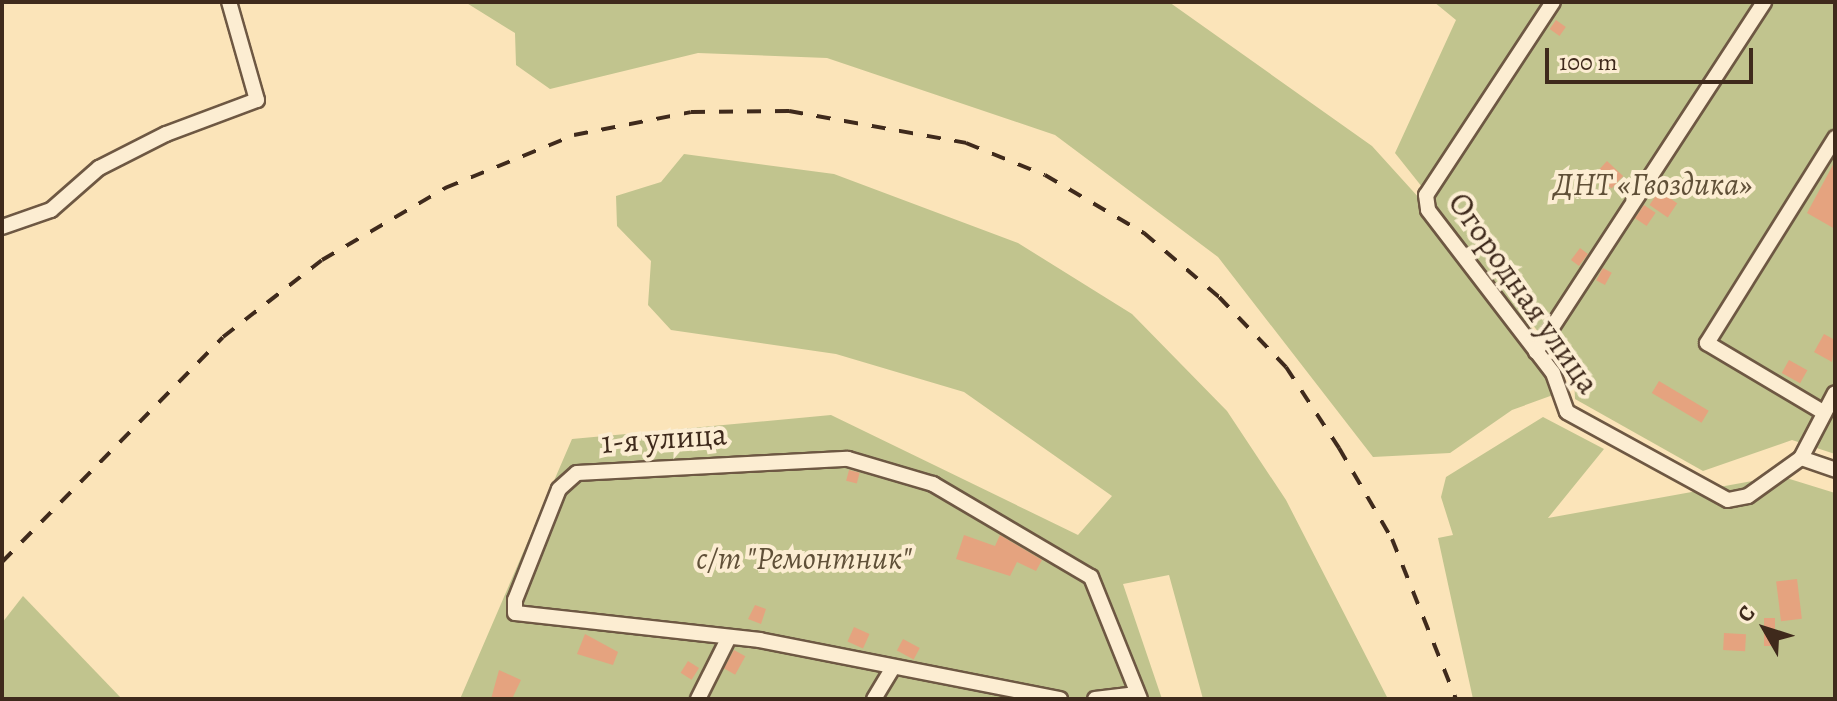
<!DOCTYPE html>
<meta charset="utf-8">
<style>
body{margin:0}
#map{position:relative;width:1837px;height:701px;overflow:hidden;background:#fbe4b9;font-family:Alegreya,serif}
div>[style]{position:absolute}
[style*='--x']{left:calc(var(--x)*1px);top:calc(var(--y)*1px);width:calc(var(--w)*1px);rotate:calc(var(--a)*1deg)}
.green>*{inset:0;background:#c1c48e}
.building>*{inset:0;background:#e5a37f;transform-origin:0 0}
.roads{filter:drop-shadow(2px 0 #6e5843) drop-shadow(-2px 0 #6e5843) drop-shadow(0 2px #6e5843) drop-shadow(0 -2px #6e5843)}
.street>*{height:14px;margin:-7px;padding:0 7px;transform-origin:7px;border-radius:7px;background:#fcedd2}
.rail>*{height:4px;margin-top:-2px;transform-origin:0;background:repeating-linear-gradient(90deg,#3f2a1c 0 14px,transparent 0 28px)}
span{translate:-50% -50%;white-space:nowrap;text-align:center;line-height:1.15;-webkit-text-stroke:8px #fcedd2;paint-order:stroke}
.park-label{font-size:32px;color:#605038;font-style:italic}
.street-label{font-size:32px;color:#3f2a1c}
.frame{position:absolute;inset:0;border:4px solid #3f2a1c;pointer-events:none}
.north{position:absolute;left:1725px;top:589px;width:80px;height:80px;-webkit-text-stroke:6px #fcedd2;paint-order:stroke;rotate:309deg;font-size:22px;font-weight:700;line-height:32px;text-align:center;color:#3f2a1c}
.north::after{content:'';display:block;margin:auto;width:28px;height:36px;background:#3f2a1c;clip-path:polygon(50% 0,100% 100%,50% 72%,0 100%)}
.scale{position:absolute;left:1545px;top:48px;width:208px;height:36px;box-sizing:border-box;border:4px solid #3f2a1c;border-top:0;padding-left:10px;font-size:24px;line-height:28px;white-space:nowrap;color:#3f2a1c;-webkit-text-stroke:6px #fcedd2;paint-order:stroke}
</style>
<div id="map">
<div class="green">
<i style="clip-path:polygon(465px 2px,1169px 2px,1372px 146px,1420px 199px,1430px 197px,1395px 153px,1456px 20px,1434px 2px,1835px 2px,1835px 454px,1792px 440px,1703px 471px,1575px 399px,1574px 376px,1519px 308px,1539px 339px,1553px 395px,1512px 410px,1450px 453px,1373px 457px,1218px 257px,1055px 135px,827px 58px,698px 53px,550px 89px,516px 65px,515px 33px)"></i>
<i style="clip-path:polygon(684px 154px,834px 174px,1018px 243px,1132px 314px,1227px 411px,1286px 500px,1388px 699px,1203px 699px,1169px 575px,1123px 584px,1162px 699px,460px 699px,572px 439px,831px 415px,1078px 535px,1112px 496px,964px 392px,836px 354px,671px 330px,648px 305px,651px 261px,617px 226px,616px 196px,661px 182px)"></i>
<i style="clip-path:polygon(1543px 417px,1604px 449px,1548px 518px,1780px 476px,1835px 493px,1835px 699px,1473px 699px,1438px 538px,1453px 535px,1441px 497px,1446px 477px)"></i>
<i style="clip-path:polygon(23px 596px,122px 699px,2px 699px,2px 623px)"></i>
</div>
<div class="building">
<i style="left:1556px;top:20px;width:12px;height:11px;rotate:35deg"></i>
<i style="left:1607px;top:161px;width:22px;height:17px;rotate:43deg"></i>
<i style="clip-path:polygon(1835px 161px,1835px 229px,1807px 213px)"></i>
<i style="left:1659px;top:191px;width:22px;height:17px;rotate:34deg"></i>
<i style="left:1644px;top:205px;width:14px;height:16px;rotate:34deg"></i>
<i style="left:1580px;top:248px;width:10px;height:15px;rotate:37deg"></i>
<i style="left:1603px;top:268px;width:10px;height:14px;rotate:29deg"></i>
<i style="clip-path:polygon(1824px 334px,1835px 340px,1832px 362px,1814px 352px)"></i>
<i style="left:1789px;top:360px;width:21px;height:15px;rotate:29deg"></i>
<i style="left:1659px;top:381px;width:58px;height:14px;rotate:31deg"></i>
<i style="left:849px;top:470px;width:11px;height:11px;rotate:15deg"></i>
<i style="clip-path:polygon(964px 535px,995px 546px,1000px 535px,1042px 560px,1036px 571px,1017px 562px,1010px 576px,956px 559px)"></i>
<i style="left:1797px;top:579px;width:40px;height:21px;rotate:83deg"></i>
<i style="clip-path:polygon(755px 605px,766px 609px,761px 624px,748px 619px)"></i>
<i style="left:1764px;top:618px;width:11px;height:28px"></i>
<i style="left:854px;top:627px;width:17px;height:16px;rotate:24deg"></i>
<i style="left:1724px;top:633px;width:22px;height:17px;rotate:3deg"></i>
<i style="clip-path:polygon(585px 634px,618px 652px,613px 665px,577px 654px)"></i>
<i style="left:903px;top:639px;width:19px;height:13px;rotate:28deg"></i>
<i style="left:734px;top:650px;width:13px;height:21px;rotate:29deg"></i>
<i style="left:688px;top:661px;width:13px;height:14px;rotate:32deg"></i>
<i style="clip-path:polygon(499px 670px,521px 680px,512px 699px,491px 699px)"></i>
</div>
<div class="roads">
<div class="street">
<i style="--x:1553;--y:2;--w:231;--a:123.3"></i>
<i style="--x:1426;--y:195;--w:15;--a:82"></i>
<i style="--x:1428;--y:210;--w:205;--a:52.5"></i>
<i style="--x:1553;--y:373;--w:41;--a:70.3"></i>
<i style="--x:1567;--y:412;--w:183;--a:28.7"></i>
<i style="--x:1728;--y:500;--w:20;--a:-11"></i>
<i style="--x:1748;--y:496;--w:65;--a:-35.6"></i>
<i style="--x:1801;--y:458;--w:36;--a:19"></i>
<i style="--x:2;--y:227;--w:52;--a:-19.1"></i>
<i style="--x:51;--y:210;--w:64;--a:-41.2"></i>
<i style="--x:99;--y:168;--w:75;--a:-26.9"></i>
<i style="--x:166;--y:134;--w:97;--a:-20.5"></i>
<i style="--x:257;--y:100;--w:102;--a:-105.9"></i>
<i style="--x:1536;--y:352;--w:418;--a:-56.9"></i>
<i style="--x:1823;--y:412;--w:135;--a:-149.3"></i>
<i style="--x:1707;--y:343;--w:242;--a:-58"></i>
<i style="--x:1801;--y:458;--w:73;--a:-62.4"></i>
<i style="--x:698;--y:699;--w:65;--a:-63.4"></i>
<i style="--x:874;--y:699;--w:37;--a:-59"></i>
<i style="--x:1060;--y:699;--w:306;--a:-168.9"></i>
<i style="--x:760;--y:640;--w:246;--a:-173.7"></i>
<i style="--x:515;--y:613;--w:13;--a:-90"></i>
<i style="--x:515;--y:600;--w:119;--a:-68.4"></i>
<i style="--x:559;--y:489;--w:24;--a:-42"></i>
<i style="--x:577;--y:473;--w:271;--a:-3"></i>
<i style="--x:848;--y:459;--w:89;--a:16.4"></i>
<i style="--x:933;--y:484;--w:183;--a:30.5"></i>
<i style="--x:1091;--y:577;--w:131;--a:68.1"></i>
<i style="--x:1095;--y:699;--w:42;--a:-6.8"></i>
</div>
</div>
<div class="rail">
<i style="--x:2;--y:562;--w:315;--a:-45.5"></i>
<i style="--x:223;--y:337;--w:125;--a:-37.9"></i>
<i style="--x:322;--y:260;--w:143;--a:-30.3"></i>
<i style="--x:445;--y:188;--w:139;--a:-22.3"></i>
<i style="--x:574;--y:135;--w:119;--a:-11.1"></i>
<i style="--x:691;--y:112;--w:98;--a:-0.6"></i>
<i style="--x:789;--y:111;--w:180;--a:10.2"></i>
<i style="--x:966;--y:143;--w:85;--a:22.1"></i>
<i style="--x:1045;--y:175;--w:115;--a:30.4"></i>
<i style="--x:1144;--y:233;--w:99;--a:40.5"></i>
<i style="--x:1219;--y:297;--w:97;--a:46.3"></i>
<i style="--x:1286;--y:367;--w:97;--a:56.8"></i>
<i style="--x:1339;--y:448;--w:105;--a:59.8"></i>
<i style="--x:1392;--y:539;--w:172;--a:68.2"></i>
</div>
<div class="park-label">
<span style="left:1653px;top:184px">ДНТ «Гвоздика»</span>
<span style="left:804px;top:558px">с/т "Ремонтник"</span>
</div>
<div class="street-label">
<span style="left:1524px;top:293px;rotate:55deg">Огородная улица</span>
<span style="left:664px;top:438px;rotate:-4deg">1-я улица</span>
</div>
<div class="frame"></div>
<div class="north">С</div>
<div class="scale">100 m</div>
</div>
